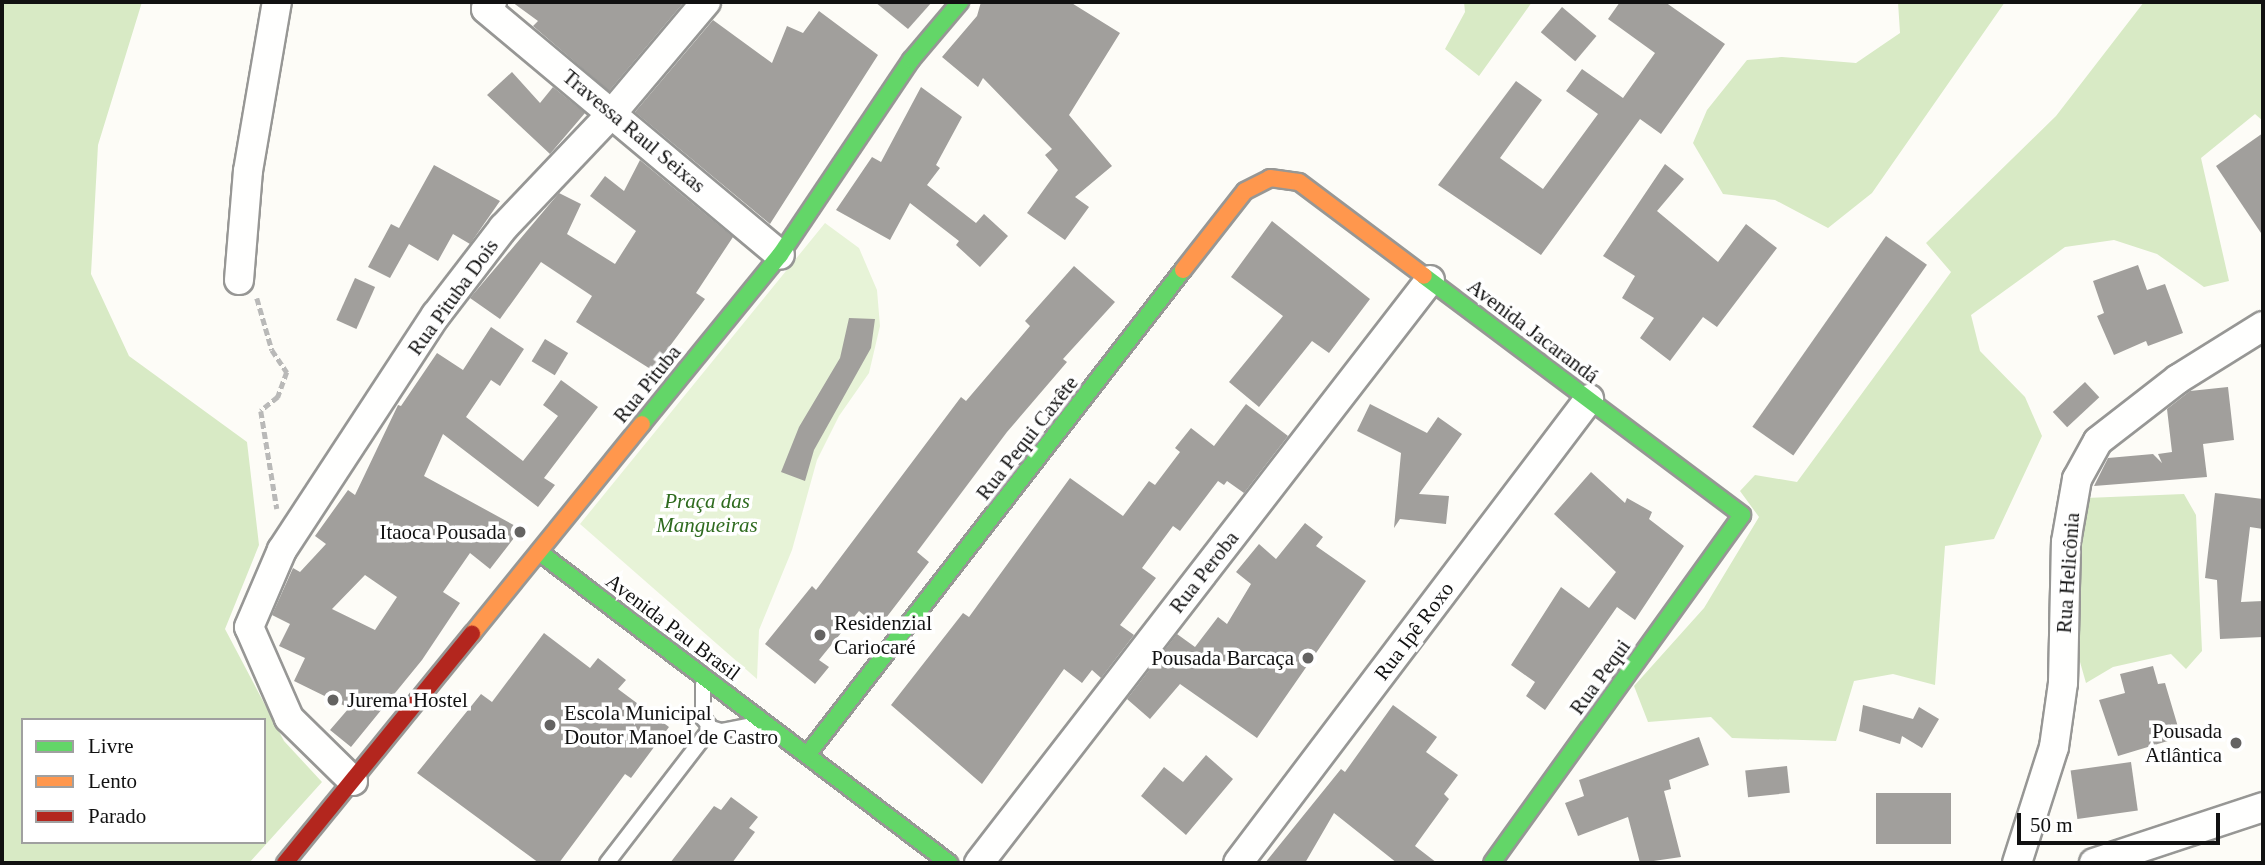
<!DOCTYPE html>
<meta charset="utf-8">
<style>
body{margin:0}
#map{position:relative;width:2265px;height:865px;overflow:hidden;background:#fdfcf7;font-family:"Times New Roman",serif}
div>[style]{position:absolute}
[style*='--x']{left:calc(var(--x)*1px);top:calc(var(--y)*1px);width:calc(var(--w)*1px);rotate:calc(var(--a)*1deg)}
.green>*{inset:0;background:#e7f3d7}
.forest>*{inset:0;background:#d8eac5}
.building>*{inset:0;background:#a19f9c;transform-origin:0 0}
.path>*{height:4.5px;margin-top:-2.25px;transform-origin:0;background:repeating-linear-gradient(90deg,#b9b9b8 0 7px,transparent 0 10.5px)}
.roads{filter:drop-shadow(2px 0 #979795) drop-shadow(-2px 0 #979795) drop-shadow(0 2px #979795) drop-shadow(0 -2px #979795)}
.lane>*{height:14px;margin:-7px;padding:0 7px;transform-origin:7px;border-radius:7px;background:#fffffe}
.street>*{height:28px;margin:-14px;padding:0 14px;transform-origin:14px;border-radius:14px;background:#fffffe}
.fast>*{height:16px;margin:-8px;padding:0 8px;transform-origin:8px;border-radius:8px;background:#63d668}
.slow>*{height:16px;margin:-8px;padding:0 8px;transform-origin:8px;border-radius:8px;background:#ff974d}
.jam>*{height:16px;margin:-8px;padding:0 8px;transform-origin:8px;border-radius:8px;background:#b3261e}
.dots>*{width:19px;height:19px;translate:-50% -50%;box-sizing:border-box;border:4px solid #fff;border-radius:50%}
span{translate:-50% -50%;white-space:nowrap;text-align:center;line-height:1.15;-webkit-text-stroke:7px #fff;paint-order:stroke}
.street-label{font-size:21px;color:#111}
.park-label{font-size:21px;color:#2f6b1f;font-style:italic}
.poi-label{font-size:21px;color:#111}
.right{translate:-100% -50%;text-align:right}
.left{translate:0 -50%;text-align:left}
.frame{position:absolute;inset:0;border:4px solid #111;pointer-events:none}
.legend{position:absolute;left:21px;top:718px;width:245px;height:126px;box-sizing:border-box;background:#fff;border:2px solid #a0a0a0;margin:0;padding:9px 12px;list-style:none;font-size:21px;color:#111}
.legend li{display:flex;align-items:center;gap:14px;height:35px}
.legend b{width:35px;border:2px solid #a0a0a0}
.scale{position:absolute;left:2017px;top:813px;width:203px;height:32px;box-sizing:border-box;border:4px solid #111;border-top:0;padding-left:9px;font-size:21px;line-height:24px;white-space:nowrap;color:#111;-webkit-text-stroke:5px #fff;paint-order:stroke}
</style>
<div id="map">
<div class="green">
<i style="clip-path:polygon(825px 223px,859px 248px,877px 290px,880px 326px,869px 373px,839px 416px,817px 460px,792px 550px,759px 630px,757px 679px,580px 524px)"></i>
</div>
<div class="forest">
<i style="clip-path:polygon(evenodd,2px 2px,142px 2px,98px 145px,91px 274px,129px 356px,247px 442px,259px 545px,225px 629px,284px 741px,322px 782px,249px 863px,2px 863px,2px 2px,23px 720px,264px 720px,264px 842px,23px 842px,23px 720px)"></i>
<i style="clip-path:polygon(1464px 2px,1532px 2px,1479px 76px,1445px 49px,1465px 12px)"></i>
<i style="clip-path:polygon(1898px 2px,2005px 2px,1872px 193px,1828px 228px,1775px 200px,1723px 194px,1693px 143px,1707px 110px,1747px 60px,1782px 57px,1856px 63px,1900px 33px)"></i>
<i style="clip-path:polygon(2144px 2px,2263px 2px,2263px 121px,2255px 114px,2201px 158px,2229px 281px,2204px 287px,2157px 254px,2114px 240px,2065px 247px,1971px 315px,1980px 351px,2025px 397px,2042px 436px,1994px 539px,1945px 546px,1935px 685px,1893px 674px,1854px 681px,1836px 741px,1732px 738px,1711px 717px,1648px 722px,1634px 686px,1704px 608px,1759px 517px,1740px 491px,1755px 475px,1797px 482px,1951px 272px,1926px 243px,2056px 116px)"></i>
<i style="clip-path:polygon(2184px 494px,2196px 515px,2202px 651px,2186px 669px,2171px 654px,2113px 667px,2086px 683px,2078px 655px,2076px 572px,2086px 498px)"></i>
</div>
<div class="building">
<i style="clip-path:polygon(512px 2px,684px 2px,609px 91px,540px 32px,533px 26px,538px 21px)"></i>
<i style="clip-path:polygon(875px 2px,932px 2px,908px 29px)"></i>
<i style="clip-path:polygon(981px 2px,1070px 2px,1120px 33px,1069px 115px,1112px 166px,1075px 197px,1089px 207px,1065px 240px,1027px 213px,1058px 170px,1045px 155px,1052px 149px,983px 78px,978px 87px,942px 57px,977px 16px)"></i>
<i style="clip-path:polygon(1620px 2px,1665px 2px,1725px 44px,1661px 134px,1640px 119px,1541px 255px,1438px 185px,1516px 81px,1542px 100px,1500px 158px,1543px 189px,1598px 114px,1566px 91px,1582px 69px,1623px 98px,1655px 53px,1608px 19px)"></i>
<i style="left:1562px;top:7px;width:45px;height:33px;rotate:40deg"></i>
<i style="clip-path:polygon(819px 11px,878px 55px,770px 224px,635px 112px,713px 20px,772px 63px,787px 26px,803px 33px)"></i>
<i style="clip-path:polygon(512px 72px,540px 103px,553px 87px,585px 113px,550px 154px,487px 95px)"></i>
<i style="clip-path:polygon(921px 87px,962px 117px,936px 165px,940px 168px,927px 185px,976px 223px,984px 214px,1008px 236px,980px 267px,956px 245px,959px 241px,910px 203px,890px 240px,836px 210px,872px 157px,881px 162px)"></i>
<i style="clip-path:polygon(2263px 133px,2263px 236px,2216px 166px)"></i>
<i style="clip-path:polygon(640px 160px,733px 237px,696px 293px,705px 299px,652px 370px,576px 322px,592px 296px,541px 262px,500px 319px,470px 298px,559px 193px,581px 204px,567px 234px,615px 264px,636px 231px,590px 196px,605px 176px,624px 191px)"></i>
<i style="clip-path:polygon(1665px 164px,1684px 179px,1657px 211px,1718px 262px,1746px 224px,1777px 248px,1717px 327px,1703px 317px,1670px 361px,1640px 338px,1654px 318px,1622px 298px,1635px 276px,1603px 256px)"></i>
<i style="clip-path:polygon(434px 165px,500px 201px,470px 244px,453px 234px,438px 261px,409px 244px,390px 278px,368px 267px,391px 224px,399px 228px)"></i>
<i style="clip-path:polygon(1272px 221px,1370px 299px,1329px 353px,1312px 341px,1259px 407px,1229px 382px,1283px 316px,1231px 277px)"></i>
<i style="left:1886px;top:236px;width:50px;height:233px;rotate:35deg"></i>
<i style="clip-path:polygon(2138px 265px,2147px 290px,2165px 284px,2183px 333px,2148px 346px,2146px 341px,2114px 355px,2097px 316px,2104px 313px,2093px 281px)"></i>
<i style="clip-path:polygon(1074px 266px,1115px 302px,1063px 359px,1067px 362px,1007px 432px,917px 552px,929px 562px,879px 627px,859px 611px,819px 660px,829px 667px,815px 684px,765px 644px,812px 586px,816px 590px,961px 397px,966px 401px,1030px 326px,1025px 321px)"></i>
<i style="left:355px;top:278px;width:22px;height:46px;rotate:24deg"></i>
<i style="clip-path:polygon(849px 318px,875px 319px,871px 348px,814px 450px,805px 481px,781px 472px,799px 427px,840px 358px)"></i>
<i style="clip-path:polygon(evenodd,491px 327px,524px 349px,500px 386px,491px 380px,466px 417px,523px 461px,558px 416px,543px 405px,561px 380px,598px 407px,544px 478px,555px 485px,538px 507px,443px 434px,424px 476px,521px 529px,490px 569px,470px 553px,443px 592px,460px 603px,422px 660px,351px 747px,330px 730px,349px 708px,294px 681px,305px 658px,279px 646px,290px 624px,272px 615px,293px 568px,300px 572px,326px 544px,315px 536px,348px 490px,355px 495px,398px 405px,401px 406px,437px 353px,463px 370px,491px 327px,365px 575px,397px 597px,375px 630px,332px 609px,365px 575px)"></i>
<i style="left:545px;top:339px;width:27px;height:26px;rotate:31deg"></i>
<i style="left:2085px;top:382px;width:21px;height:44px;rotate:47deg"></i>
<i style="clip-path:polygon(2228px 387px,2234px 440px,2203px 444px,2207px 477px,2094px 486px,2108px 458px,2153px 454px,2162px 463px,2158px 454px,2172px 452px,2167px 409px,2190px 391px)"></i>
<i style="clip-path:polygon(1246px 404px,1288px 436px,1244px 493px,1227px 481px,1224px 485px,1218px 481px,1180px 531px,1173px 526px,1142px 568px,1156px 578px,1120px 625px,1134px 635px,1101px 678px,1092px 670px,1082px 683px,1064px 669px,982px 784px,891px 705px,963px 613px,969px 617px,1070px 478px,1123px 516px,1149px 481px,1155px 485px,1180px 452px,1175px 448px,1191px 428px,1214px 446px)"></i>
<i style="clip-path:polygon(1370px 404px,1427px 433px,1438px 417px,1462px 434px,1419px 494px,1449px 496px,1446px 524px,1400px 519px,1394px 528px,1401px 453px,1357px 431px)"></i>
<i style="clip-path:polygon(1591px 472px,1625px 503px,1627px 498px,1652px 512px,1649px 519px,1684px 546px,1635px 620px,1617px 607px,1545px 710px,1526px 696px,1535px 682px,1511px 665px,1561px 587px,1589px 608px,1616px 572px,1554px 514px)"></i>
<i style="clip-path:polygon(2215px 493px,2263px 499px,2263px 529px,2250px 527px,2241px 602px,2263px 601px,2263px 637px,2220px 639px,2217px 580px,2205px 578px)"></i>
<i style="clip-path:polygon(1305px 523px,1323px 537px,1316px 546px,1366px 581px,1257px 738px,1180px 684px,1150px 719px,1127px 699px,1177px 634px,1195px 647px,1218px 617px,1227px 624px,1251px 584px,1236px 572px,1259px 544px,1276px 559px)"></i>
<i style="clip-path:polygon(544px 633px,590px 668px,598px 658px,626px 680px,618px 689px,669px 727px,631px 778px,625px 774px,559px 863px,539px 863px,417px 773px,481px 694px,492px 702px)"></i>
<i style="clip-path:polygon(2153px 666px,2158px 684px,2165px 683px,2181px 737px,2118px 756px,2099px 700px,2125px 693px,2120px 674px)"></i>
<i style="clip-path:polygon(1393px 705px,1437px 737px,1426px 752px,1458px 775px,1444px 794px,1449px 799px,1415px 846px,1437px 863px,1397px 863px,1334px 813px,1305px 863px,1265px 863px,1341px 769px,1345px 772px)"></i>
<i style="clip-path:polygon(1863px 705px,1913px 719px,1919px 707px,1939px 719px,1922px 748px,1902px 736px,1900px 744px,1859px 731px)"></i>
<i style="clip-path:polygon(1699px 737px,1709px 765px,1669px 780px,1671px 789px,1664px 791px,1681px 857px,1640px 863px,1628px 817px,1578px 836px,1565px 803px,1584px 796px,1579px 780px)"></i>
<i style="clip-path:polygon(1206px 755px,1233px 779px,1186px 835px,1141px 796px,1164px 767px,1183px 782px)"></i>
<i style="left:2131px;top:762px;width:49px;height:61px;rotate:82deg"></i>
<i style="left:1787px;top:766px;width:27px;height:42px;rotate:84deg"></i>
<i style="left:1951px;top:793px;width:51px;height:75px;rotate:90deg"></i>
<i style="clip-path:polygon(731px 797px,758px 817px,749px 828px,755px 832px,732px 863px,670px 863px,714px 806px,721px 810px)"></i>
</div>
<div class="path">
<i style="--x:257;--y:298;--w:54;--a:73.9"></i>
<i style="--x:272;--y:350;--w:27;--a:56"></i>
<i style="--x:287;--y:372;--w:27;--a:110"></i>
<i style="--x:278;--y:397;--w:22;--a:141"></i>
<i style="--x:261;--y:411;--w:99;--a:80.7"></i>
</div>
<div class="roads">
<div class="lane">
<i style="--x:703;--y:684;--w:34;--a:90"></i>
<i style="--x:703;--y:718;--w:13;--a:51"></i>
<i style="--x:711;--y:728;--w:10;--a:17"></i>
<i style="--x:721;--y:731;--w:38;--a:-11"></i>
<i style="--x:607;--y:863;--w:170;--a:-52.4"></i>
</div>
<div class="street">
<i style="--x:492;--y:2;--w:9;--a:131"></i>
<i style="--x:486;--y:9;--w:383;--a:39.9"></i>
<i style="--x:239;--y:280;--w:109;--a:-85.3"></i>
<i style="--x:248;--y:171;--w:171;--a:-80.3"></i>
<i style="--x:353;--y:781;--w:90;--a:-135.5"></i>
<i style="--x:289;--y:718;--w:99;--a:-113.7"></i>
<i style="--x:249;--y:627;--w:84;--a:-66.8"></i>
<i style="--x:282;--y:550;--w:281;--a:-56.8"></i>
<i style="--x:436;--y:315;--w:110;--a:-52.4"></i>
<i style="--x:503;--y:228;--w:160;--a:-46.5"></i>
<i style="--x:613;--y:112;--w:144;--a:-49.8"></i>
<i style="--x:979;--y:863;--w:737;--a:-52.28"></i>
<i style="--x:1238;--y:863;--w:582;--a:-52.89"></i>
<i style="--x:2017;--y:863;--w:122;--a:-72.3"></i>
<i style="--x:2054;--y:747;--w:65;--a:-82"></i>
<i style="--x:2063;--y:683;--w:141;--a:-88.8"></i>
<i style="--x:2066;--y:542;--w:64;--a:-80.1"></i>
<i style="--x:2077;--y:479;--w:43;--a:-61.1"></i>
<i style="--x:2098;--y:441;--w:101;--a:-37.8"></i>
<i style="--x:2178;--y:379;--w:100;--a:-31.9"></i>
<i style="--x:2094;--y:863;--w:178;--a:-18.3"></i>
</div>
<div class="fast">
<i style="--x:1424;--y:276;--w:398;--a:36.9"></i>
<i style="--x:1742;--y:515;--w:428;--a:125.7"></i>
<i style="--x:642;--y:424;--w:218;--a:-50.8"></i>
<i style="--x:780;--y:255;--w:235;--a:-56.1"></i>
<i style="--x:911;--y:60;--w:76;--a:-49.8"></i>
<i style="--x:539;--y:552;--w:515;--a:37.18"></i>
<i style="--x:807;--y:755;--w:614;--a:-52.22"></i>
</div>
<div class="slow">
<i style="--x:1183;--y:270;--w:100;--a:-51.9"></i>
<i style="--x:1245;--y:191;--w:28;--a:-27"></i>
<i style="--x:1270;--y:178;--w:29;--a:8"></i>
<i style="--x:1299;--y:182;--w:156;--a:36.9"></i>
<i style="--x:472;--y:634;--w:270;--a:-51"></i>
</div>
<div class="jam">
<i style="--x:285;--y:863;--w:296;--a:-50.8"></i>
</div>
</div>
<div class="dots">
<i style="left:520px;top:532px;background:#646362"></i>
<i style="left:820px;top:635px;background:#646362"></i>
<i style="left:1308px;top:658px;background:#646362"></i>
<i style="left:333px;top:700px;background:#646362"></i>
<i style="left:550px;top:725px;background:#646362"></i>
<i style="left:2236px;top:743px;background:#646362"></i>
</div>
<div class="street-label">
<span style="left:634px;top:131px;rotate:40deg">Travessa Raul Seixas</span>
<span style="left:453px;top:297px;rotate:-54deg">Rua Pituba Dois</span>
<span style="left:1533px;top:331px;rotate:37deg">Avenida Jacarandá</span>
<span style="left:647px;top:384px;rotate:-51deg">Rua Pituba</span>
<span style="left:1027px;top:438px;rotate:-52deg">Rua Pequi Caxête</span>
<span style="left:1204px;top:572px;rotate:-52deg">Rua Peroba</span>
<span style="left:2068px;top:573px;rotate:-86deg">Rua Helicônia</span>
<span style="left:673px;top:627px;rotate:37deg">Avenida Pau Brasil</span>
<span style="left:1414px;top:631px;rotate:-53deg">Rua Ipê Roxo</span>
<span style="left:1600px;top:677px;rotate:-54deg">Rua Pequi</span>
</div>
<div class="park-label">
<span style="left:707px;top:513px">Praça das<br>Mangueiras</span>
</div>
<div class="poi-label">
<span class="right" style="left:506px;top:532px">Itaoca Pousada</span>
<span class="left" style="left:834px;top:635px">Residenzial<br>Cariocaré</span>
<span class="right" style="left:1294px;top:658px">Pousada Barcaça</span>
<span class="left" style="left:347px;top:700px">Jurema Hostel</span>
<span class="left" style="left:564px;top:725px">Escola Municipal<br>Doutor Manoel de Castro</span>
<span class="right" style="left:2222px;top:743px">Pousada<br>Atlântica</span>
</div>
<div class="frame"></div>
<ul class="legend">
<li><b style="height:9px;background:#63d668"></b>Livre</li>
<li><b style="height:9px;background:#ff974d"></b>Lento</li>
<li><b style="height:9px;background:#b3261e"></b>Parado</li>
</ul>
<div class="scale">50 m</div>
</div>
